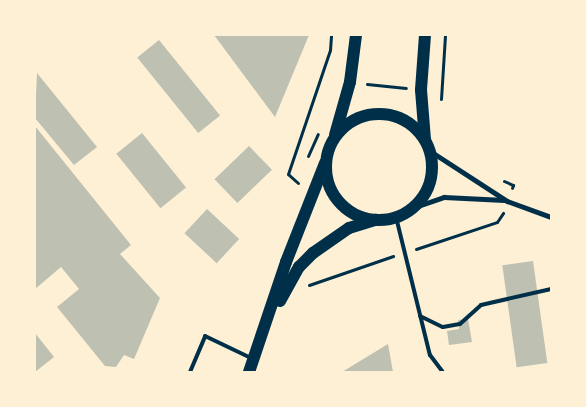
<!DOCTYPE html>
<style>
body{margin:0}
#map{position:relative;width:586px;height:407px;overflow:hidden;background:#fdf0d5;font-family:Mulish,sans-serif}
div>[style]{position:absolute}
[style*='--x']{left:calc(var(--x)*1px);top:calc(var(--y)*1px);width:calc(var(--w)*1px);rotate:calc(var(--a)*1deg)}
.building>*{inset:0;background:#bec0b2;transform-origin:0 0}
.path>*{height:3px;margin:-1.5px;padding:0 1.5px;transform-origin:1.5px;border-radius:1.5px;background:#003049}
.service>*{height:4px;margin:-2px;padding:0 2px;transform-origin:2px;border-radius:2px;background:#003049}
.minor>*{height:5px;margin:-2.5px;padding:0 2.5px;transform-origin:2.5px;border-radius:2.5px;background:#003049}
.primary>*{height:12px;margin:-6px;padding:0 6px;transform-origin:6px;border-radius:6px;background:#003049}
.primary>.ring{margin:-6px;padding:0;box-sizing:content-box;background:none;border:12px solid #003049;border-radius:50%}
span{translate:-50% -50%;white-space:nowrap;text-align:center;line-height:1.15;-webkit-text-stroke:4px #fdf0d5;paint-order:stroke}
.frame{position:absolute;inset:0;border:36px solid #fdf0d5;pointer-events:none}
</style>
<div id="map">
<div class="building">
<i style="clip-path:polygon(214px 35px,309px 35px,275px 117px)"></i>
<i style="left:159px;top:40px;width:97px;height:28px;rotate:51deg"></i>
<i style="clip-path:polygon(37px 73px,97px 147px,74px 165px,35px 118px)"></i>
<i style="clip-path:polygon(35px 126px,131px 245px,120px 254px,160px 298px,134px 359px,124px 355px,116px 367px,105px 366px,57px 307px,79px 289px,61px 267px,35px 289px)"></i>
<i style="left:142px;top:133px;width:70px;height:33px;rotate:51deg"></i>
<i style="left:249px;top:146px;width:33px;height:48px;rotate:46deg"></i>
<i style="left:207px;top:209px;width:44px;height:33px;rotate:43deg"></i>
<i style="left:533px;top:261px;width:103px;height:31px;rotate:82deg"></i>
<i style="clip-path:polygon(468px 319px,472px 342px,449px 345px,447px 331px,459px 329px,458px 320px)"></i>
<i style="clip-path:polygon(35px 333px,54px 357px,35px 372px)"></i>
<i style="clip-path:polygon(388px 344px,393px 372px,342px 372px)"></i>
</div>
<div class="path">
<i style="--x:367;--y:84;--w:39;--a:6"></i>
<i style="--x:441;--y:99;--w:64;--a:-86.4"></i>
<i style="--x:308;--y:156;--w:24;--a:-66"></i>
<i style="--x:504;--y:181;--w:10;--a:24"></i>
<i style="--x:513;--y:185;--w:3;--a:108"></i>
<i style="--x:298;--y:183;--w:13;--a:-138"></i>
<i style="--x:288;--y:174;--w:131;--a:-71.3"></i>
<i style="--x:330;--y:50;--w:15;--a:-86"></i>
<i style="--x:416;--y:249;--w:85;--a:-18.4"></i>
<i style="--x:497;--y:222;--w:11;--a:-56"></i>
<i style="--x:309;--y:285;--w:89;--a:-19"></i>
</div>
<div class="service">
<i style="--x:396;--y:217;--w:142;--a:76.2"></i>
<i style="--x:430;--y:355;--w:21;--a:53"></i>
<i style="--x:420;--y:316;--w:25;--a:26"></i>
<i style="--x:443;--y:327;--w:17;--a:-10"></i>
<i style="--x:460;--y:324;--w:28;--a:-42"></i>
<i style="--x:481;--y:305;--w:72;--a:-12.9"></i>
<i style="--x:190;--y:372;--w:39;--a:-67"></i>
<i style="--x:205;--y:336;--w:51;--a:25.6"></i>
</div>
<div class="minor">
<i style="--x:430;--y:151;--w:92;--a:33"></i>
<i style="--x:507;--y:201;--w:47;--a:20"></i>
<i style="--x:412;--y:208;--w:34;--a:-19"></i>
<i style="--x:444;--y:197;--w:60;--a:2.9"></i>
</div>
<div class="primary">
<i style="--x:425;--y:35;--w:55;--a:94.2"></i>
<i style="--x:421;--y:90;--w:50;--a:85.4"></i>
<i class="ring" style="left:326px;top:114px;width:94px;height:94px"></i>
<i style="--x:335;--y:135;--w:55;--a:-74.2"></i>
<i style="--x:350;--y:82;--w:47;--a:-82.7"></i>
<i style="--x:280;--y:301;--w:39;--a:-61"></i>
<i style="--x:299;--y:267;--w:20;--a:-45"></i>
<i style="--x:313;--y:253;--w:44;--a:-34.8"></i>
<i style="--x:349;--y:228;--w:28;--a:-17"></i>
<i style="--x:249;--y:372;--w:116;--a:-71.4"></i>
<i style="--x:286;--y:262;--w:106;--a:-68.5"></i>
</div>
<div class="frame"></div>
</div>
